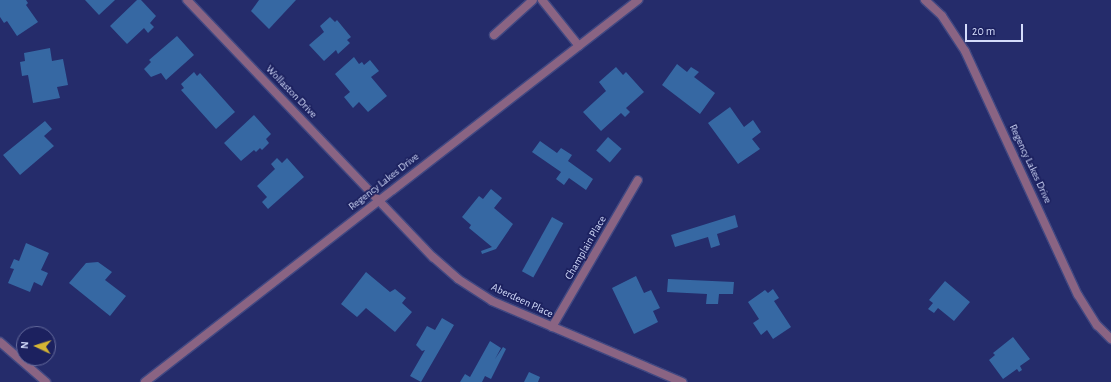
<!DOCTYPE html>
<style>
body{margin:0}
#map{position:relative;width:1111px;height:382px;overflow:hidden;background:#252c6b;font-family:"Alegreya Sans",sans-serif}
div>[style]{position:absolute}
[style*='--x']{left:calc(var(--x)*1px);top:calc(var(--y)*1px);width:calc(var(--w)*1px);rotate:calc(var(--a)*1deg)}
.building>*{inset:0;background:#3668a3;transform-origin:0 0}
.roads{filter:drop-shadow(1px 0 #414882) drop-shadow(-1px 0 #414882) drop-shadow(0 1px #414882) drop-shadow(0 -1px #414882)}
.service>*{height:8px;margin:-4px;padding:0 4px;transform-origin:4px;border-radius:4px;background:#8a6483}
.minor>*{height:8px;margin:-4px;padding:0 4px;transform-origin:4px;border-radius:4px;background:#8a6483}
span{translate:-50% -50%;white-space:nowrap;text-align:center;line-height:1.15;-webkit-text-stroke:3.5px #1c215f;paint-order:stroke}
.street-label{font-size:11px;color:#d4dcfb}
.north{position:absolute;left:16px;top:326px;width:40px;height:40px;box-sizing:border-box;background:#1c215f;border:1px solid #666c9d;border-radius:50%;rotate:274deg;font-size:11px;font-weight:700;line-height:16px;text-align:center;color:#d4dcfb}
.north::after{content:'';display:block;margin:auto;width:14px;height:18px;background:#d6b534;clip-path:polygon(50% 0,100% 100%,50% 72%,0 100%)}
.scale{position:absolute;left:965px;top:24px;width:58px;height:18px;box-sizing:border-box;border:2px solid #d4dcfb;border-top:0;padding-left:5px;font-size:12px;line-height:14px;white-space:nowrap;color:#d4dcfb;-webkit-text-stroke:3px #1c215f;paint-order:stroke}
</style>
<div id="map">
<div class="building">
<i style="clip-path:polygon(0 0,26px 0,28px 3px,26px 5px,38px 22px,17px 36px,7px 21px,4px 23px,0 17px)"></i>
<i style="clip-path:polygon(85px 0,115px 0,99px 15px)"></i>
<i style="clip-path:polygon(137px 0,141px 0,156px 16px,150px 23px,154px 27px,148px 33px,144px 28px,127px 44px,110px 26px)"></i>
<i style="clip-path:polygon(259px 0,296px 0,269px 29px,251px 11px)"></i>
<i style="clip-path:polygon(330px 17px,335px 22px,337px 20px,351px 37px,347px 40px,350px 43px,338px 54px,336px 50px,324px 61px,309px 45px,324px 32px,320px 26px)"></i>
<i style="clip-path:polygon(177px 36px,194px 55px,166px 80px,161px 73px,151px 77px,144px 69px,151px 62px,149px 60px)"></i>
<i style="clip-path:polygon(50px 48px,52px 61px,63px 59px,68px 85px,57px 87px,60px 98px,33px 103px,28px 75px,22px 76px,20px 62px,25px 61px,24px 53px)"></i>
<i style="clip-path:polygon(354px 57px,359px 64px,362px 62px,364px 65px,370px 60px,379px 71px,371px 77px,387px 96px,368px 112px,359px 102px,353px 108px,344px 97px,350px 92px,335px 74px)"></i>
<i style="clip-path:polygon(677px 64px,687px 72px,691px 67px,699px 72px,694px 77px,715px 93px,700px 114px,662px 85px)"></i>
<i style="clip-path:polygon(616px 67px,623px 75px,626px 72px,644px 92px,626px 108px,630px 112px,625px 117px,621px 113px,601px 131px,583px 112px,606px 91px,599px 82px)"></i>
<i style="clip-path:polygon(194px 72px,197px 76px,200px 73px,235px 112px,216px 129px,181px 90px,184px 88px,181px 84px)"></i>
<i style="clip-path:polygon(730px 107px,744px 127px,753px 120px,761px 132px,752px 139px,760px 149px,738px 164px,708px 123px)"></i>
<i style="clip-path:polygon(254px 115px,271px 134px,266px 139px,269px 143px,262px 150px,260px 148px,256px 152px,254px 150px,241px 161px,224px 143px)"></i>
<i style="clip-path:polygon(45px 121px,52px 129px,44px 136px,54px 146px,20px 175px,3px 155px)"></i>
<i style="left:608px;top:137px;width:18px;height:18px;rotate:41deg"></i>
<i style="clip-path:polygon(540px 141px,557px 153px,561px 148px,572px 155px,568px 161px,593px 179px,586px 190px,569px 178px,564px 185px,556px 179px,561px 172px,532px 152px)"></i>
<i style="clip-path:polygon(277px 158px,282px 163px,287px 158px,304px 177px,268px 209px,262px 202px,267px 197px,257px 186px,275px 169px,271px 164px)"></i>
<i style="clip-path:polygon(491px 189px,502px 198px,494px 208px,513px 224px,496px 249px,482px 254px,481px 251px,492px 247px,469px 228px,471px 225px,462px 217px,479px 196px,483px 199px)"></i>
<i style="clip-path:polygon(735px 215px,738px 227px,717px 234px,720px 245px,711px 248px,708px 237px,675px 247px,671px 235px)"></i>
<i style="left:552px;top:217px;width:13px;height:62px;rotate:29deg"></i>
<i style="clip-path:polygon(26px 243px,49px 253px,41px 270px,48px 273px,42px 286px,34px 282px,30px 292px,8px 283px,14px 269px,10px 268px,14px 259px,19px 261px)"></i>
<i style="clip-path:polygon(98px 262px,112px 272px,105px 280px,126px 296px,110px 316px,69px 283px,86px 263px)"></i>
<i style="clip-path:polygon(366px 272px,390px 292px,395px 289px,406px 298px,402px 303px,412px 312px,395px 332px,366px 308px,357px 317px,341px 304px)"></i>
<i style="clip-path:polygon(636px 276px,644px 293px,651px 290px,660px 308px,653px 311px,658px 322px,634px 334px,612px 288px)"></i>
<i style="clip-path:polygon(668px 279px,734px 282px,733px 294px,719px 294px,718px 304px,706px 304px,707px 294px,667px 292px)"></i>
<i style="clip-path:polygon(945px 281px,970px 302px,954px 321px,938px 308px,934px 313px,928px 309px,933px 303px,929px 300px)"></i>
<i style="clip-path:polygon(773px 289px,779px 298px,774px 301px,791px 327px,773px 339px,767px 330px,761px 335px,753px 323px,759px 319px,748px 302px,765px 290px,768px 293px)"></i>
<i style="clip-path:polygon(442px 318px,454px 325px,421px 382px,410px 376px,425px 350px,422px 351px,416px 345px,427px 326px,435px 330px)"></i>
<i style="clip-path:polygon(1013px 337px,1030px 359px,1020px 366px,1022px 370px,1019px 372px,1017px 369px,1003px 379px,989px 360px,995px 355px,993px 353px)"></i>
<i style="clip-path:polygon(490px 341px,501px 348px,495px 359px,503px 347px,506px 349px,491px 379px,485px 376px,482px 382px,460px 382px,465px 374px,470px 377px)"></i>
<i style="clip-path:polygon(529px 372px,540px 377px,538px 382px,524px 382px)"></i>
</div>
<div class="roads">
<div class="service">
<i style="--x:542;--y:0;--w:59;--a:51.2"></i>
<i style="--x:494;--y:35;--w:52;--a:-41.9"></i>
</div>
<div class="minor">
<i style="--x:187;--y:0;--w:356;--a:46.3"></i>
<i style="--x:433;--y:257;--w:33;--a:41"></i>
<i style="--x:458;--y:279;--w:40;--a:32.9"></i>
<i style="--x:492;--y:301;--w:207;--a:23.1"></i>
<i style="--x:925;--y:0;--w:23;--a:43"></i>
<i style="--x:942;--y:16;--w:42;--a:56.7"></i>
<i style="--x:965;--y:51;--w:269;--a:65.2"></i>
<i style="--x:1078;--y:295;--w:36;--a:58"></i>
<i style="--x:1097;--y:325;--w:20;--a:45"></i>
<i style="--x:552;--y:327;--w:170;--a:-59.7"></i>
<i style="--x:0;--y:342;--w:61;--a:41"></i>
<i style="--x:145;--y:382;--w:624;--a:-37.77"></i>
</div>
</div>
<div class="street-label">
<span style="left:291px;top:92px;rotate:46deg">Wollaston Drive</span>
<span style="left:1030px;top:164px;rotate:65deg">Regency Lakes Drive</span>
<span style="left:384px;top:182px;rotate:-38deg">Regency Lakes Drive</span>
<span style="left:586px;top:248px;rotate:-60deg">Champlain Place</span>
<span style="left:522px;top:301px;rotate:25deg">Aberdeen Place</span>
</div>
<div class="north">N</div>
<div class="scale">20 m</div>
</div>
